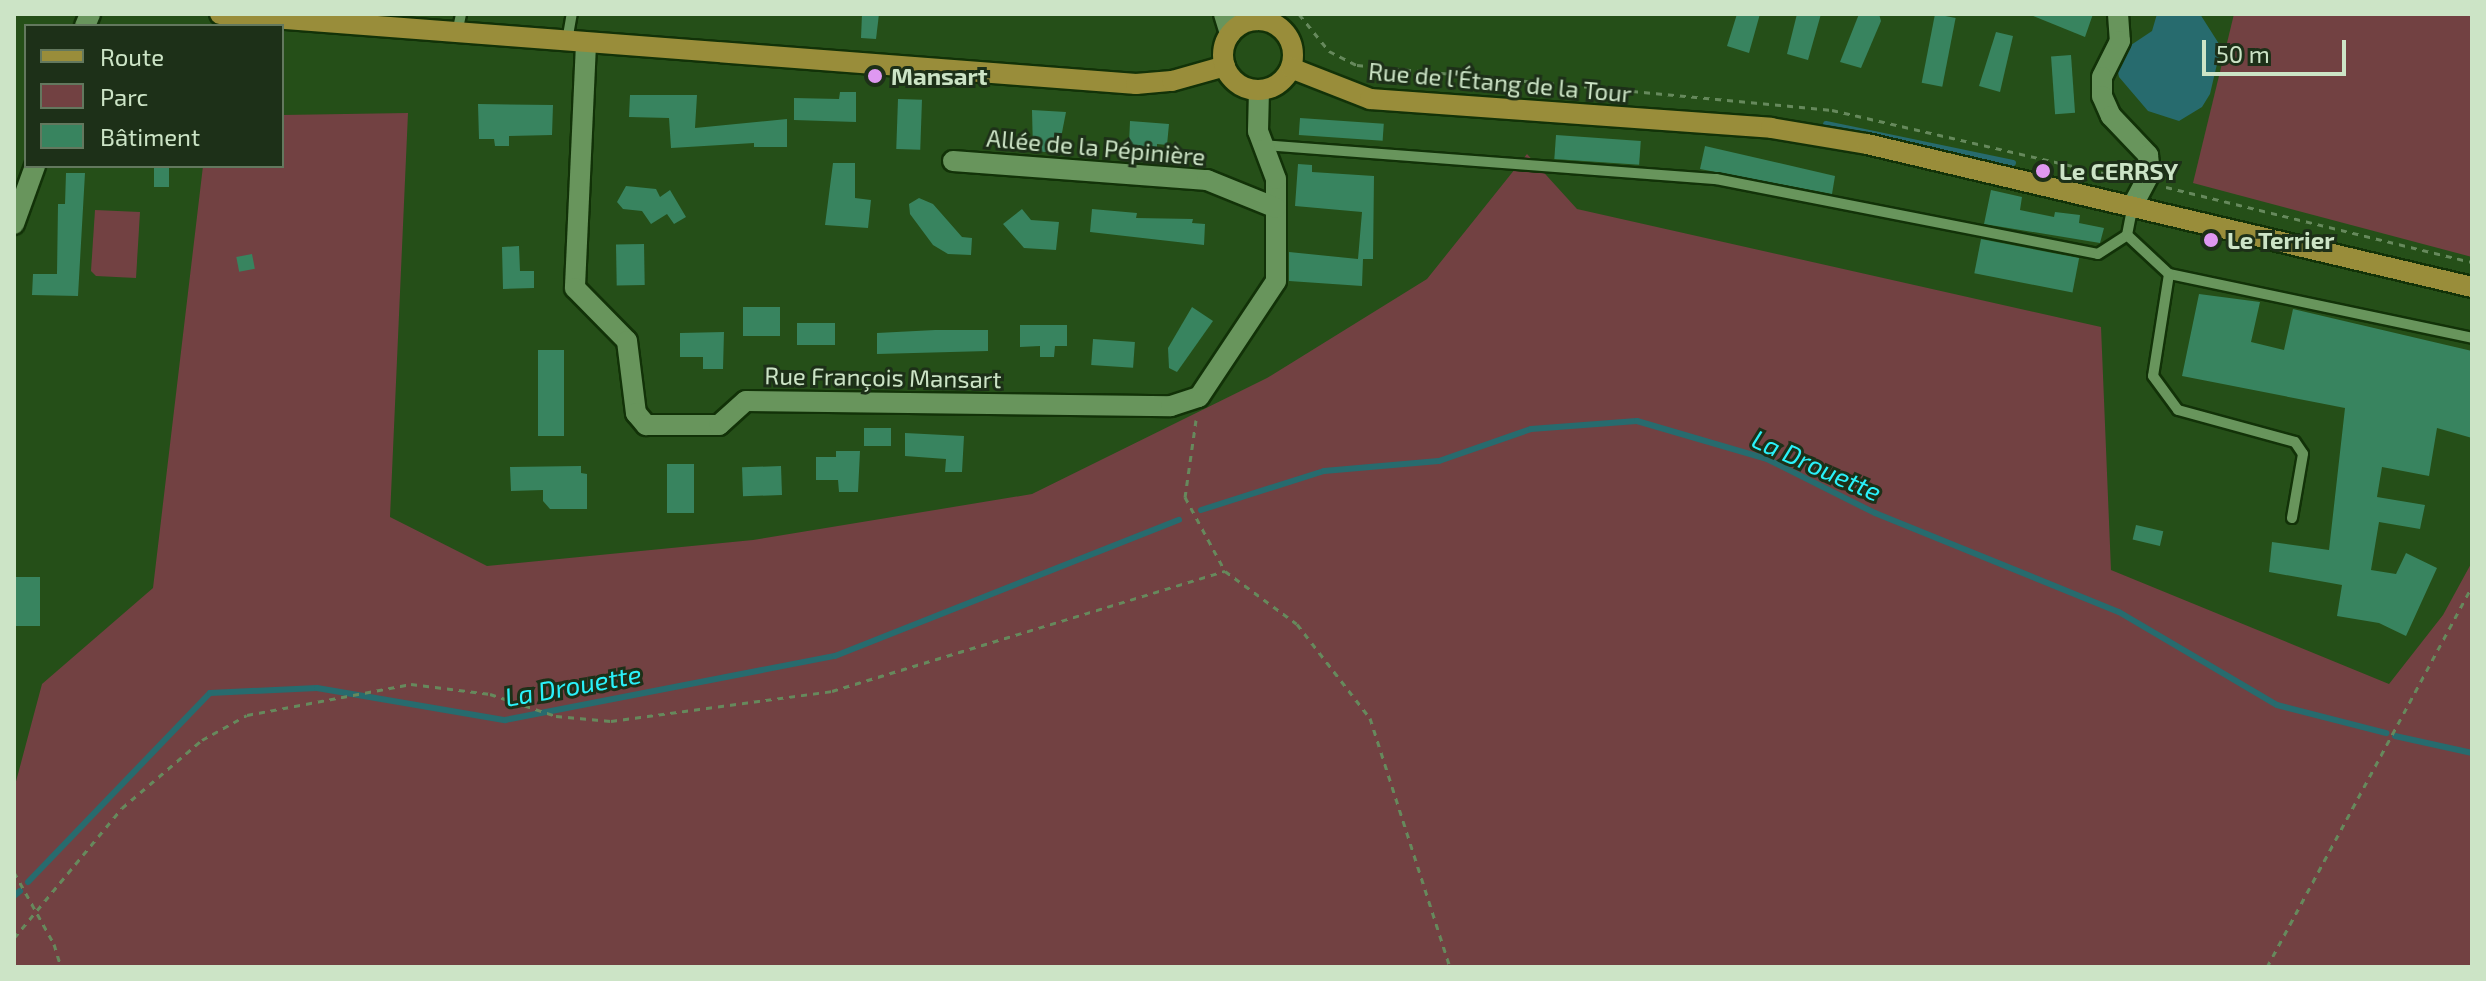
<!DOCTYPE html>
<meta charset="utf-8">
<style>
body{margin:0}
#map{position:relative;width:2486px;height:981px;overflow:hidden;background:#254f18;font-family:"Exo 2",sans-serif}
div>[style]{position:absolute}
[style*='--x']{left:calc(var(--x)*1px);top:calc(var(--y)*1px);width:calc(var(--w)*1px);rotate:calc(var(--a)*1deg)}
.green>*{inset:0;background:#724142}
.water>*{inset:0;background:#276b6e}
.stream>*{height:6px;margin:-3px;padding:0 3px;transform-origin:3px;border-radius:3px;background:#276b6e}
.building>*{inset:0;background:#38845f;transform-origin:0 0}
.path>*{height:3px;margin-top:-1.5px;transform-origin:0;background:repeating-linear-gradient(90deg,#66895c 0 6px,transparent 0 12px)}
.roads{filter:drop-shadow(2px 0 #123208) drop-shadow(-2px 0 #123208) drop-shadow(0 2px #123208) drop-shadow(0 -2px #123208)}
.lane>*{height:10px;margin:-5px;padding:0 5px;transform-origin:5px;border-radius:5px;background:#68955c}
.street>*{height:20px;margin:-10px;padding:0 10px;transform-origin:10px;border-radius:10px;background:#68955c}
.primary>*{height:20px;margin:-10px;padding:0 10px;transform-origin:10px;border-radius:10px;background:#998d3a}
.primary>.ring{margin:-10px;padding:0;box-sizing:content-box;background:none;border:20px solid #998d3a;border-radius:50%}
.dots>*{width:22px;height:22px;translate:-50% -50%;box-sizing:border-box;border:4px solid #1d3018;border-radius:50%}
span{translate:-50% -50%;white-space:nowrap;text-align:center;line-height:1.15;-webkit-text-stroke:6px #1d3018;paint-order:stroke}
.poi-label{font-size:24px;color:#cce4c6;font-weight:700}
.left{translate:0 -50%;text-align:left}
.street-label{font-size:24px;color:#cce4c6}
.water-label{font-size:26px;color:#2af1f9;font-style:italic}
.frame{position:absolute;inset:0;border:16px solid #cce4c6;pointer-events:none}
.legend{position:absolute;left:24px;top:24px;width:260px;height:144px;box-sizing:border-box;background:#1d3018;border:2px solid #63785e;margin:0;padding:10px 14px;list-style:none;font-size:24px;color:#cce4c6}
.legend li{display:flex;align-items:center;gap:16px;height:40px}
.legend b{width:40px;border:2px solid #63785e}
.scale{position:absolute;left:2202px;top:40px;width:144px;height:36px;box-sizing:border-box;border:4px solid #cce4c6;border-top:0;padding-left:10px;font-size:24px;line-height:28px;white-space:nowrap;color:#cce4c6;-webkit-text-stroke:6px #1d3018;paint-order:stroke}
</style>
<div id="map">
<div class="green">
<i style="clip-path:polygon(2234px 14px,2472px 14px,2472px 257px,2193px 183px)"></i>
<i style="clip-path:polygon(408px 113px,390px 517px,487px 566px,753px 540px,1032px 494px,1267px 378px,1427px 279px,1527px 154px,1577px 209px,2101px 327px,2111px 570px,2389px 684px,2443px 615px,2472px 562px,2472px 967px,14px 967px,14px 789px,42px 684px,153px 588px,203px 166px,282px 166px,282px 115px)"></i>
<i style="clip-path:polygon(95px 210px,140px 212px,136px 278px,96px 276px,91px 271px)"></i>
</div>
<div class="water">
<i style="clip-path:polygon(2157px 14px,2200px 14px,2221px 47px,2210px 94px,2202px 107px,2179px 121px,2148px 111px,2119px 77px,2117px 67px,2125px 49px,2152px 31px)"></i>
</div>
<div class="stream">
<i style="--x:1826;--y:124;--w:191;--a:11.8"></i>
<i style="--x:1201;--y:510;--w:129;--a:-17.6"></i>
<i style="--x:1324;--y:471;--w:115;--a:-5"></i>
<i style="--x:1439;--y:461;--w:97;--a:-19.2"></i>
<i style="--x:1531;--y:429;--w:106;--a:-4.3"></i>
<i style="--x:1637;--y:421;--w:135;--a:16.3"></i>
<i style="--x:1767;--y:459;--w:121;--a:26.6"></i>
<i style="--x:1875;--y:513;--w:263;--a:22.1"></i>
<i style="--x:2119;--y:612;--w:183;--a:30.5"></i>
<i style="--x:2277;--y:705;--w:113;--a:14.4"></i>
<i style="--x:2395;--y:736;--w:79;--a:12.4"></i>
<i style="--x:28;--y:882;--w:262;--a:-46.1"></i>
<i style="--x:210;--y:693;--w:107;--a:-2.7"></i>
<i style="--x:317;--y:688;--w:191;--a:9.7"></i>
<i style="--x:505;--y:720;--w:336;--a:-11"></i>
<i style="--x:835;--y:656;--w:370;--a:-21.6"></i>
<i style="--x:14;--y:896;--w:8;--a:-40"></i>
</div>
<div class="building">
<i style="clip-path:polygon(862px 14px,879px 14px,876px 39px,861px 38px)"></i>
<i style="clip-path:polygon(1737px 14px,1760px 14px,1749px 53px,1727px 46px)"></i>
<i style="clip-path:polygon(1797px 14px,1821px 14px,1808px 60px,1787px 54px)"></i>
<i style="clip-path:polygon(1859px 14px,1879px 14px,1881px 21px,1861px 68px,1840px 62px)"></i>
<i style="left:1935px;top:14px;width:21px;height:70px;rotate:11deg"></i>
<i style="clip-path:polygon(2028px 14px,2093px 14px,2085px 37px)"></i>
<i style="clip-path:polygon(1996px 32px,2013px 36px,2000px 92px,1979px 86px)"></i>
<i style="left:2071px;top:55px;width:58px;height:20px;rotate:86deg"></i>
<i style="clip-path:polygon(840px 92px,856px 92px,856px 122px,794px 120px,794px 98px,839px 99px)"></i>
<i style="clip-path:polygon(630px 95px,697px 95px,695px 128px,787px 119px,787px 147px,754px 147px,754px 143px,671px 148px,669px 118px,629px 117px)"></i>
<i style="left:898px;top:99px;width:24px;height:50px;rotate:2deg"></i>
<i style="clip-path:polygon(478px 104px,553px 105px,552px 135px,509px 136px,509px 146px,495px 146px,494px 139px,479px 139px)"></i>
<i style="clip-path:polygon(1032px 110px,1066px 112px,1058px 153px,1033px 151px)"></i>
<i style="left:1300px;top:118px;width:84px;height:17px;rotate:4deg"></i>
<i style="clip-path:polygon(1130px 121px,1169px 124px,1167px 145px,1157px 144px,1157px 149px,1129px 144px)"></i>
<i style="left:1556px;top:135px;width:85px;height:24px;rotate:4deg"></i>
<i style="clip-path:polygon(1705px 146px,1835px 176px,1832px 194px,1700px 169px)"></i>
<i style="clip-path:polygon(833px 163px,855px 163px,855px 198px,871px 200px,868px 228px,825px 225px)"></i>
<i style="clip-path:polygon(1298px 164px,1312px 165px,1312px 172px,1374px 176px,1373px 259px,1363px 259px,1362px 286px,1289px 281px,1289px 252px,1358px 259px,1362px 212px,1295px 206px)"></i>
<i style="left:154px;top:166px;width:15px;height:21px"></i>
<i style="clip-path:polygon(66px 173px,85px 173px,78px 296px,32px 295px,33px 274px,57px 274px,58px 204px,65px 204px)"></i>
<i style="clip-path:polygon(626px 186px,656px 189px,660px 197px,670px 190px,686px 217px,674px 224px,667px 214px,651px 224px,642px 211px,623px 209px,617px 202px)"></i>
<i style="clip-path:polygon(1991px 190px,2022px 197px,2020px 210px,2054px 217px,2055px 212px,2080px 215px,2079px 223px,2104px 228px,2100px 243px,1984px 224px)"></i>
<i style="clip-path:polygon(919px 198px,933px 204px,962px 237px,972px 238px,971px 255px,948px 254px,933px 245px,910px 214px,909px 204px)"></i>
<i style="clip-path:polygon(1022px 209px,1031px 220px,1059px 222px,1056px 250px,1024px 248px,1003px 224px)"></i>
<i style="clip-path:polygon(1092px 209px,1137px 213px,1136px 218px,1193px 219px,1192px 223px,1205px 224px,1204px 245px,1090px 232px)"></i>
<i style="left:1981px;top:239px;width:100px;height:35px;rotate:11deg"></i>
<i style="left:644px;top:244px;width:41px;height:28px;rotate:89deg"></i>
<i style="clip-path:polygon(519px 246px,520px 271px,534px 271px,534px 288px,503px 289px,502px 247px)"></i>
<i style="left:252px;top:254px;width:15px;height:16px;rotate:79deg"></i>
<i style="clip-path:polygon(2199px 294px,2260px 302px,2251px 342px,2284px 350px,2293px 309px,2472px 351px,2472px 438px,2437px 428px,2429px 476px,2382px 467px,2377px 497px,2425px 505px,2420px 529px,2379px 522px,2371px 570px,2396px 574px,2406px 553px,2437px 568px,2406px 636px,2379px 623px,2337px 616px,2342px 585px,2269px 572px,2272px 542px,2329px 550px,2345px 408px,2182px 376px)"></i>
<i style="left:780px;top:307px;width:29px;height:37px;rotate:90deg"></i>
<i style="clip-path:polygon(1192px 307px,1213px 321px,1177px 372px,1169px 368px,1168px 348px)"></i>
<i style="left:835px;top:323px;width:22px;height:38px;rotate:90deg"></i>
<i style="clip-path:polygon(1020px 325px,1067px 325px,1067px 346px,1055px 346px,1054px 357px,1040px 357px,1040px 346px,1020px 347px)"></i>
<i style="clip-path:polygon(935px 330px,988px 330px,988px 351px,877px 354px,877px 333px)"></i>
<i style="clip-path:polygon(724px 332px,723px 369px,703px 369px,703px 357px,680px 357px,680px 333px)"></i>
<i style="left:1093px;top:339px;width:42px;height:26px;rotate:4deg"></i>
<i style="left:538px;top:350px;width:26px;height:86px"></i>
<i style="left:864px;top:428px;width:27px;height:18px"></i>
<i style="clip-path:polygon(905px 433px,964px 436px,962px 472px,945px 472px,946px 459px,905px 456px)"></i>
<i style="clip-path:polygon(836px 451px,860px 451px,858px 492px,839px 492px,838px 480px,816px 480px,816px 457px,836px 457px)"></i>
<i style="left:667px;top:464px;width:27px;height:49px"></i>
<i style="clip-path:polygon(581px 466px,581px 473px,587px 474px,587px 509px,550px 509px,543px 501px,543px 490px,511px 491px,510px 467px)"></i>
<i style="left:781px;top:466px;width:29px;height:39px;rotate:88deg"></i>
<i style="left:2136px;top:525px;width:28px;height:15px;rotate:13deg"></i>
<i style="left:14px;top:577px;width:26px;height:49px"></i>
</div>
<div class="path">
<i style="--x:1299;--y:14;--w:48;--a:51"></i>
<i style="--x:1329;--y:51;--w:31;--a:27"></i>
<i style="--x:1357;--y:65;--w:477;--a:5.4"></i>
<i style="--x:1832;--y:110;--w:300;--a:13.1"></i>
<i style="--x:2166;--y:187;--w:315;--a:13.8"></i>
<i style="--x:1196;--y:420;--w:78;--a:98.1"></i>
<i style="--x:1185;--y:497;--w:84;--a:61.6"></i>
<i style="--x:1225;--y:571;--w:89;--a:36.4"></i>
<i style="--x:1297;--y:624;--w:119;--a:52.2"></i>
<i style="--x:1370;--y:718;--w:262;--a:72.2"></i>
<i style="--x:14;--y:872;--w:82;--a:60.9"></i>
<i style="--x:54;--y:944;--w:24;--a:73"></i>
<i style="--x:14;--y:938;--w:169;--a:-50.3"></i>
<i style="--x:122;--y:808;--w:105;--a:-40.4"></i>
<i style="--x:202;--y:740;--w:51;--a:-29.1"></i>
<i style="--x:247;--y:715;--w:167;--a:-10.7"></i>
<i style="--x:411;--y:684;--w:80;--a:7.2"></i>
<i style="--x:490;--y:694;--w:70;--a:18.4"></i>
<i style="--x:556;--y:716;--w:55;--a:5.2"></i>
<i style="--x:611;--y:721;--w:223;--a:-7.7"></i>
<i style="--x:832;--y:691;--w:411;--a:-17"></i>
<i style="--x:2267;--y:967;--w:432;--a:-61.7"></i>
</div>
<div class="roads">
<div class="lane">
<i style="--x:457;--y:33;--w:19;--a:-78"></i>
<i style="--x:567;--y:41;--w:27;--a:-80"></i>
<i style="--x:1263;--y:145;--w:454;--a:4.3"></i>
<i style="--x:1716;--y:179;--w:389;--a:11.1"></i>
<i style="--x:2098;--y:254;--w:35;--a:-33"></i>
<i style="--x:2127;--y:235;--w:31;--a:-79"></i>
<i style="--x:2127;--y:235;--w:57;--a:42.9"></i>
<i style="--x:2169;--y:274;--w:310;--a:11.9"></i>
<i style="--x:2169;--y:274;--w:103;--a:98.9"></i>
<i style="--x:2153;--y:376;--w:42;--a:53.7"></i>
<i style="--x:2178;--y:410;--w:121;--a:15.3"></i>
<i style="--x:2295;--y:442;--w:14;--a:56"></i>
<i style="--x:2303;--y:454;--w:65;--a:99.8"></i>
</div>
<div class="street">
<i style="--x:1224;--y:14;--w:21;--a:73"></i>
<i style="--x:1252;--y:14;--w:8;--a:50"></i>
<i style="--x:2118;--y:14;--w:27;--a:86"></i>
<i style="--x:2120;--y:41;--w:40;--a:116.6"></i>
<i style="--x:2102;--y:77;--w:19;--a:90"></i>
<i style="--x:2102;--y:96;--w:22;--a:66"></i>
<i style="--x:2111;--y:116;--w:54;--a:46.5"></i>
<i style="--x:2148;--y:155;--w:18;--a:84"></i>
<i style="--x:2150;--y:173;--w:36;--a:118"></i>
<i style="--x:85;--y:26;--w:13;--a:-67"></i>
<i style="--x:586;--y:44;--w:244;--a:92.6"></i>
<i style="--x:575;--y:288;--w:74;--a:45.5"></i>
<i style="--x:627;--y:341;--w:73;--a:82.9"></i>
<i style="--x:636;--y:413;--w:16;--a:50"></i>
<i style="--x:646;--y:425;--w:73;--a:0"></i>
<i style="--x:719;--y:425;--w:36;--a:-42"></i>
<i style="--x:746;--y:401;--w:425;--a:0.7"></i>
<i style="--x:1171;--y:406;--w:29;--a:-18"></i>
<i style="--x:1199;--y:397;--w:139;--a:-56.4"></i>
<i style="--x:1276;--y:281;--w:102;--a:-90"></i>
<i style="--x:1276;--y:179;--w:51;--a:-110.6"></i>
<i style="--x:1258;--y:131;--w:41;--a:-88.6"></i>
<i style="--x:953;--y:161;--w:255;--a:4.3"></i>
<i style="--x:1207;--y:180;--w:74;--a:22.1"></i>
<i style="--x:14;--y:224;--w:62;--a:-70.1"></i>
</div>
<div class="primary">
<i style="--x:220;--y:14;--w:919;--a:4.37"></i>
<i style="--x:1136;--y:84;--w:36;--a:-5"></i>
<i style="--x:1172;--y:81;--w:55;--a:-15.8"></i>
<i class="ring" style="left:1223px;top:20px;width:50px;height:50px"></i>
<i style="--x:1291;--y:68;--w:85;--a:21.4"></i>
<i style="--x:1370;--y:99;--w:402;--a:4.1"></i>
<i style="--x:1771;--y:128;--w:97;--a:9.5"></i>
<i style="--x:1867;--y:144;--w:622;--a:13.3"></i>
</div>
</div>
<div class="dots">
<i style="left:875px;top:76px;background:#df98f1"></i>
<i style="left:2043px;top:171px;background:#df98f1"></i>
<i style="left:2211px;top:240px;background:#df98f1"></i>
</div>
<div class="poi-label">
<span class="left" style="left:891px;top:76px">Mansart</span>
<span class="left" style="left:2059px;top:171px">Le CERRSY</span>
<span class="left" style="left:2227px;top:240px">Le Terrier</span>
</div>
<div class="street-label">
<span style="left:1500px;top:82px;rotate:5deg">Rue de l'Étang de la Tour</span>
<span style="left:1096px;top:147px;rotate:5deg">Allée de la Pépinière</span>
<span style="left:883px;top:377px;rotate:1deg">Rue François Mansart</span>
</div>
<div class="water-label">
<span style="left:1817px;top:465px;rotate:24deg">La Drouette</span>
<span style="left:573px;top:685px;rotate:-10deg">La Drouette</span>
</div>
<div class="frame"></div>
<ul class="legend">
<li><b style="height:10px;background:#998d3a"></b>Route</li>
<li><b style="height:22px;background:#724142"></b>Parc</li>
<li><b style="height:22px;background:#38845f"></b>Bâtiment</li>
</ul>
<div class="scale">50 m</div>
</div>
